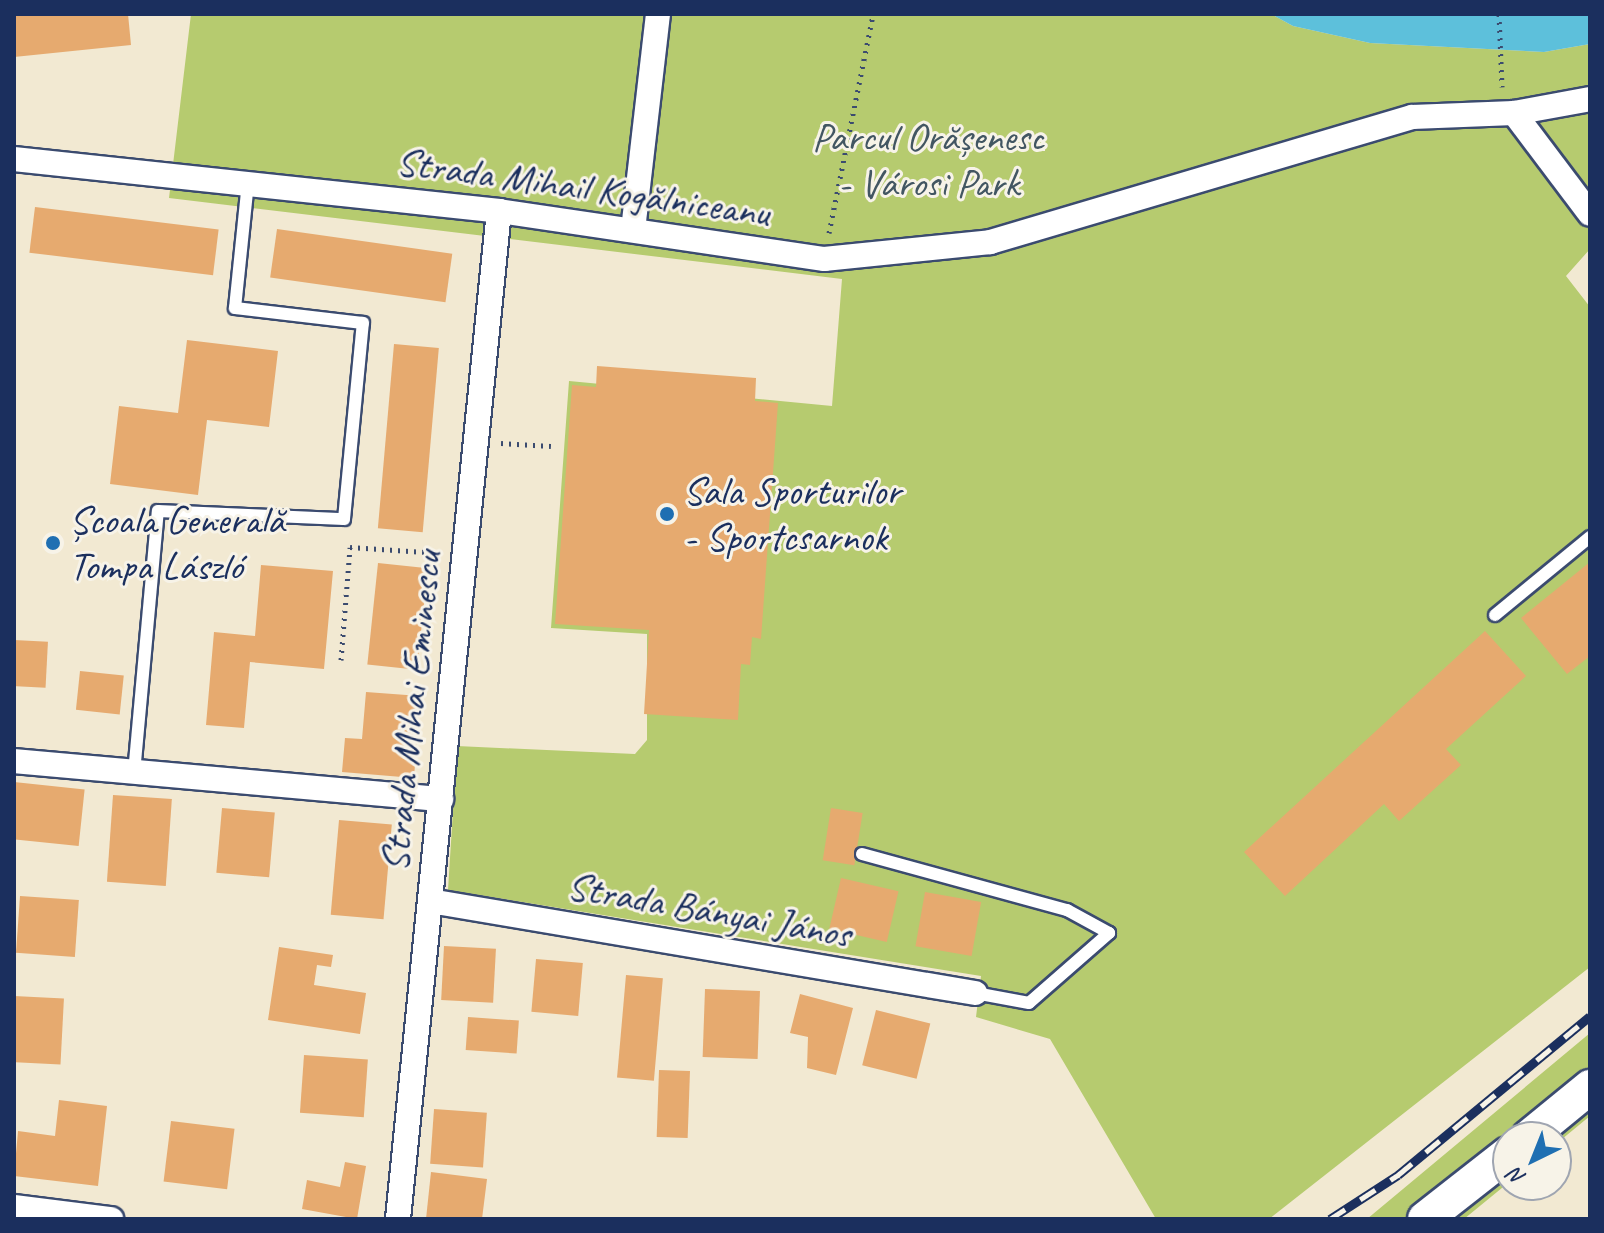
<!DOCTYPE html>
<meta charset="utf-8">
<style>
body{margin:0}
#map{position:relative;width:1604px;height:1233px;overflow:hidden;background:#f2e9d2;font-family:Caveat,sans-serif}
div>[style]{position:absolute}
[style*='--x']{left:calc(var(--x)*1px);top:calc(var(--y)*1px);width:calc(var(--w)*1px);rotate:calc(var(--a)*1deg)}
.green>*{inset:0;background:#b6cb6f}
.water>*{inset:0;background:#5dc0db}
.building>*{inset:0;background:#e6aa6f;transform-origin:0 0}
.path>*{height:5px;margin-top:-2.5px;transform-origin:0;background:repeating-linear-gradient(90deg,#3b4b6f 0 2px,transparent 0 8px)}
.roads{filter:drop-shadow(2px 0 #3b4b6f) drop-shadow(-2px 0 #3b4b6f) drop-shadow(0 2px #3b4b6f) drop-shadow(0 -2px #3b4b6f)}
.service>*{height:12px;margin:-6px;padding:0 6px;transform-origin:6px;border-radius:6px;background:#fff}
.minor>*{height:24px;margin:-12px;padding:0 12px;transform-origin:12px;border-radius:12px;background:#fff}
.secondary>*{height:34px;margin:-17px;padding:0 17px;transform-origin:17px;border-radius:17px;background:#fff}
.rail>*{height:9px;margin-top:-4.5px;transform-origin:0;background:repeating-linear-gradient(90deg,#f7f3e8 0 18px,#1b2f5e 0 36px);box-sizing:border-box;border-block:2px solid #1b2f5e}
.dots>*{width:22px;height:22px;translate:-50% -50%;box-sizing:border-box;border:4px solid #f7f3e8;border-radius:50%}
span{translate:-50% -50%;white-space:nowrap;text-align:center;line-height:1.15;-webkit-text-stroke:6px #f7f3e8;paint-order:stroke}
.park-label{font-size:40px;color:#425662}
.street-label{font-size:40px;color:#1b2f5e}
.poi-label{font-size:40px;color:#1b2f5e}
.left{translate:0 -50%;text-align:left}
.frame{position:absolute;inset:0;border:16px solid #1b2f5e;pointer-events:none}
.north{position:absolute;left:1492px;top:1121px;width:80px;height:80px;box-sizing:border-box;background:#f7f3e8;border:2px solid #9fa5b1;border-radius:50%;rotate:223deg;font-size:22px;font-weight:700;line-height:32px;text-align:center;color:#1b2f5e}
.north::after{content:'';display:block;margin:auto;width:28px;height:36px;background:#1f6fb2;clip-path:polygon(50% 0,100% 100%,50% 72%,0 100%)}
</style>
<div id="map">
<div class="green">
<i style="clip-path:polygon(191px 14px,1271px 14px,1293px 26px,1370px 43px,1544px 52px,1590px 44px,1590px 249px,1566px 276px,1590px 307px,1590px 967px,1269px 1219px,1156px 1219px,1050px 1039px,976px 1017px,981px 976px,448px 890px,457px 746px,635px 754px,647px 740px,647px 634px,551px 628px,569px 381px,832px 406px,842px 279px,169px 198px)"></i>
<i style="clip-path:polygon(1590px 1033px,1590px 1116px,1556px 1144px,1556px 1137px,1508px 1137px,1508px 1183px,1464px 1219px,1367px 1219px)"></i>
</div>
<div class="water">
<i style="clip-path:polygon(1271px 14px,1590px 14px,1590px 44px,1544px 52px,1370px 43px,1293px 26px)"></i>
</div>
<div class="building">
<i style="clip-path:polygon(14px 14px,128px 14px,131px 45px,14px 57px)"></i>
<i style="left:35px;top:207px;width:185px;height:46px;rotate:7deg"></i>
<i style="left:277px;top:229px;width:177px;height:49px;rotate:8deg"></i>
<i style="clip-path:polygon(187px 340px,278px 351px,269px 427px,207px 420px,198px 495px,110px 484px,119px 406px,178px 413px)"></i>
<i style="left:394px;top:344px;width:45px;height:185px;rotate:5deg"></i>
<i style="clip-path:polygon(597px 366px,756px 378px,755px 401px,778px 403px,761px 639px,752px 637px,750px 665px,741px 664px,738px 720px,644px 714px,649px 630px,555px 624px,572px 385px,596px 387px)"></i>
<i style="clip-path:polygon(1590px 562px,1590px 656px,1567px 674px,1521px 618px)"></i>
<i style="left:378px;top:563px;width:50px;height:102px;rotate:6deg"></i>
<i style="clip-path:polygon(261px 565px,333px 571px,324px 669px,250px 662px,244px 728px,206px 725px,214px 632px,255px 636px)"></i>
<i style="clip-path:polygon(1485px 631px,1526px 676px,1446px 749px,1461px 765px,1399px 821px,1384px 804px,1285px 896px,1244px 852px)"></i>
<i style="left:14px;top:640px;width:34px;height:46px;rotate:3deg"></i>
<i style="left:80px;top:671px;width:44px;height:39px;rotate:6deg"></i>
<i style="clip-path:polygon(366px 692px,420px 696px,414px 778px,342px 772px,345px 738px,362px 739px)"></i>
<i style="left:14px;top:782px;width:71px;height:57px;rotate:6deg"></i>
<i style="left:113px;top:795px;width:59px;height:87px;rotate:4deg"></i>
<i style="left:222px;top:808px;width:53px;height:65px;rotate:5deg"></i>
<i style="left:831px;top:808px;width:32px;height:53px;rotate:9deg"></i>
<i style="left:339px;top:820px;width:53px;height:95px;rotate:5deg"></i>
<i style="left:841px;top:878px;width:59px;height:52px;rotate:13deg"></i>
<i style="left:925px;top:892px;width:57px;height:55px;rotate:10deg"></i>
<i style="left:20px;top:896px;width:59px;height:57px;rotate:4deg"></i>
<i style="left:444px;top:946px;width:52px;height:54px;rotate:3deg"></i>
<i style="clip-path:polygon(279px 947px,333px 955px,331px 967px,317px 965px,314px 985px,366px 993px,360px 1034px,268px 1020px)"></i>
<i style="left:536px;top:959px;width:47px;height:53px;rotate:5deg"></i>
<i style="left:626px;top:975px;width:37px;height:103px;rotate:5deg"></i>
<i style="left:705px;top:989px;width:55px;height:68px;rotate:2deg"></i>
<i style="clip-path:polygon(800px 994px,853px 1008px,836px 1075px,807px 1068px,808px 1037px,790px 1033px)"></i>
<i style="left:14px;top:996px;width:50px;height:66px;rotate:3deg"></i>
<i style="left:876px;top:1010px;width:56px;height:57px;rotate:14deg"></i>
<i style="left:468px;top:1017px;width:51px;height:33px;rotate:4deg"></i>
<i style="left:304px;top:1055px;width:64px;height:58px;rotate:4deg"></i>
<i style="left:659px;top:1070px;width:31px;height:67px;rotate:2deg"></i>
<i style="clip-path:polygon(59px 1100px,107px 1106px,98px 1186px,14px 1176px,18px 1131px,55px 1136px)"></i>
<i style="left:434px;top:1109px;width:53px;height:55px;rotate:4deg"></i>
<i style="left:171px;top:1121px;width:64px;height:61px;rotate:7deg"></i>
<i style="clip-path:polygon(345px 1162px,366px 1166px,357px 1219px,302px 1209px,307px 1180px,340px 1187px)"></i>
<i style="clip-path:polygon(431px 1172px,487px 1179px,482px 1219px,426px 1219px)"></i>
</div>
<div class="path">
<i style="--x:1499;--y:14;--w:73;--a:87.6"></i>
<i style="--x:829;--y:233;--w:223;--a:-78.6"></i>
<i style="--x:501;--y:443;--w:50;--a:3.4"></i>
<i style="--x:341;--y:660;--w:113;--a:-85.4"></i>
<i style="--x:350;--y:547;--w:90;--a:3.8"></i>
</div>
<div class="roads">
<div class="service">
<i style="--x:1495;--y:615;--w:123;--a:-39.4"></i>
<i style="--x:134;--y:773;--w:263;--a:-84.8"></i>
<i style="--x:158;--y:511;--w:186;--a:2.5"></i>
<i style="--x:344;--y:519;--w:197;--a:-84.5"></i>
<i style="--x:363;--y:323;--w:129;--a:-173.3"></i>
<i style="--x:235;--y:308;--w:126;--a:-84.1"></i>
<i style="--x:862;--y:854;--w:213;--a:15.3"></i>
<i style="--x:1067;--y:910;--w:48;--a:28.7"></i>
<i style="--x:1109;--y:933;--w:106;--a:138.8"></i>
<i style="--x:1029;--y:1003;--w:55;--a:-169.5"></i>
</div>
<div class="minor">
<i style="--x:1514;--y:113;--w:126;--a:53"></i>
<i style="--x:14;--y:159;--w:488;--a:6.1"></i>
<i style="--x:499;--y:211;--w:329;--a:8.4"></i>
<i style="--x:824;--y:259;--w:167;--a:-5.8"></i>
<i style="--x:990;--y:242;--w:440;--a:-16.5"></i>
<i style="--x:1412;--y:117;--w:102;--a:-2.2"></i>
<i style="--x:1514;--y:113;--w:77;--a:-10.4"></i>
<i style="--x:633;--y:230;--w:217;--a:-83.4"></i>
<i style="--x:14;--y:761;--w:429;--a:5.1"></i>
<i style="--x:430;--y:901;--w:553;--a:9.58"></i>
<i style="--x:14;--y:1207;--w:98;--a:7.1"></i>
<i style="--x:398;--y:1219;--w:1013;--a:-84.28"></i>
</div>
<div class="secondary">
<i style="--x:1529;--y:1137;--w:79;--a:-39.3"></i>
<i style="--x:1425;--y:1219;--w:105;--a:-38.1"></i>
</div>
</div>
<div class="rail">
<i style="--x:1330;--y:1219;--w:81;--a:-32.9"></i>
<i style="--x:1398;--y:1175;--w:249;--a:-39.6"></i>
</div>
<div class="dots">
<i style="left:667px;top:514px;background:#1f6fb2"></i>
<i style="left:53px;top:543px;background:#1f6fb2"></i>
</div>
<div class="park-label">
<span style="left:928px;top:160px">Parcul Orășenesc<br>- Városi Park</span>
</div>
<div class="street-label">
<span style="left:583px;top:187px;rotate:8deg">Strada Mihail Kogălniceanu</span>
<span style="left:411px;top:711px;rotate:-84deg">Strada Mihai Eminescu</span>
<span style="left:709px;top:910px;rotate:10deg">Strada Bányai János</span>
</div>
<div class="poi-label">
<span class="left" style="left:683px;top:514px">Sala Sporturilor<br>- Sportcsarnok</span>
<span class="left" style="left:69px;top:543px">Școala Generală<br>Tompa László</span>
</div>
<div class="frame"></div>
<div class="north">N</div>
</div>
